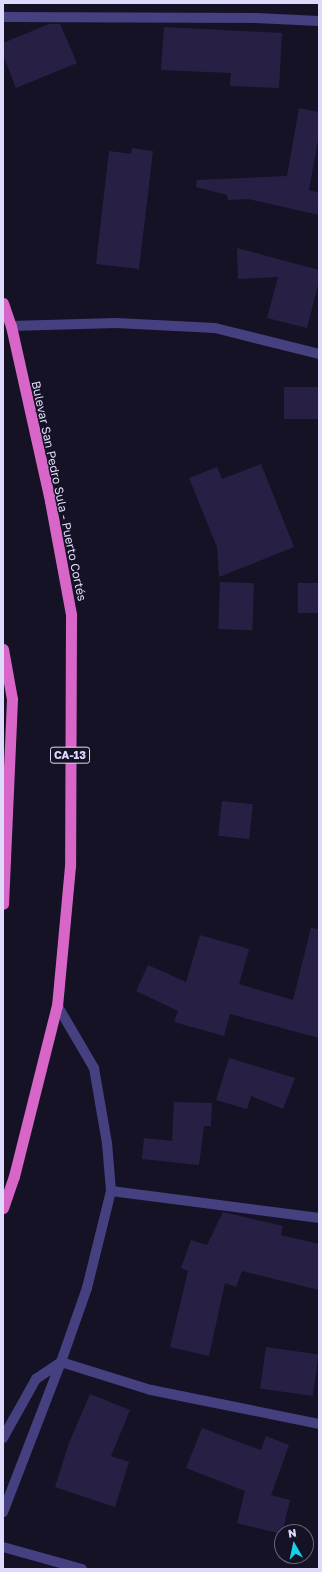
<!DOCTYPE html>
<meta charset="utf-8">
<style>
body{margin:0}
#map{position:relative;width:322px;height:1572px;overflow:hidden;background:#151225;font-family:"Golos Text",sans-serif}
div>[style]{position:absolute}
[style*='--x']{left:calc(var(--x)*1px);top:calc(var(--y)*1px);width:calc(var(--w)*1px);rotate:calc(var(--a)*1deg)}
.building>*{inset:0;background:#282044;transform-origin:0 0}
.minor>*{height:10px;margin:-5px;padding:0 5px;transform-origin:5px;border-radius:5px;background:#454180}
.trunk>*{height:11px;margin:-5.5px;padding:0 5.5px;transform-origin:5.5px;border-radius:5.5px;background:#d866c9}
span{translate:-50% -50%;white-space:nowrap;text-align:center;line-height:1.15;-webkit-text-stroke:3px #151225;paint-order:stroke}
.shield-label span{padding:1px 3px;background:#151225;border:1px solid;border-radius:3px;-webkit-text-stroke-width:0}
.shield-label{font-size:11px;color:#dedafb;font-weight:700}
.street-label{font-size:12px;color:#dedafb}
.frame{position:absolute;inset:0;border:4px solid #dedafb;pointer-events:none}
.north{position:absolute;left:274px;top:1524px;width:40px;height:40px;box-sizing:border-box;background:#151225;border:1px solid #65627b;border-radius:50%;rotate:351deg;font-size:11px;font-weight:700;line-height:16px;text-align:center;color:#dedafb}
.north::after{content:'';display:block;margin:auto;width:14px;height:18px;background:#19d0e8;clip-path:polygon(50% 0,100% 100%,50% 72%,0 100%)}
</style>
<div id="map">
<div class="building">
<i style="clip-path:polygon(49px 24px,60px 24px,77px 63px,16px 88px,3px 55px,3px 43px)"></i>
<i style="clip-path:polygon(164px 27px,282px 33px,279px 88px,230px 86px,231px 73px,161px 70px)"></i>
<i style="clip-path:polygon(299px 108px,319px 112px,319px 134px,309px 190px,319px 193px,319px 215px,248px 199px,228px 200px,227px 195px,196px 187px,197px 180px,287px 176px)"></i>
<i style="clip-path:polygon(132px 148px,153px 151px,139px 269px,96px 264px,109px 151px,131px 154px)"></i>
<i style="clip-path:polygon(237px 248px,319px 270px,319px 281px,307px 328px,267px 318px,278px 277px,238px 279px)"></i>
<i style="left:319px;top:387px;width:32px;height:35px;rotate:90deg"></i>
<i style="clip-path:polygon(261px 464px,294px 547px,219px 577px,217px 547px,189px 478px,217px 467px,222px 479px)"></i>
<i style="left:220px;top:582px;width:34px;height:47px;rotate:2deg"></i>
<i style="left:298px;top:583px;width:21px;height:30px"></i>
<i style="left:222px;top:801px;width:31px;height:35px;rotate:6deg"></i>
<i style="clip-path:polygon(311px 928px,319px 929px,319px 1038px,230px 1014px,224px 1036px,174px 1022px,178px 1011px,136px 991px,148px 965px,186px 982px,200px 935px,249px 949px,239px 984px,293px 1000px)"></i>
<i style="clip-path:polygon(229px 1058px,295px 1078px,283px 1109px,251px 1096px,247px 1109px,216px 1100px)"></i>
<i style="clip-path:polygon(174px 1102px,212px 1103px,211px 1126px,204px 1126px,199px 1165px,142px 1159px,144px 1138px,172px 1141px)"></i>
<i style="clip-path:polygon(223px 1212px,283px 1226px,281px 1235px,319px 1244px,319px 1290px,242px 1271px,236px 1287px,225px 1283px,209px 1356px,170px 1347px,188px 1271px,181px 1268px,191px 1240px,207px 1245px)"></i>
<i style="left:266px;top:1347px;width:53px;height:42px;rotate:8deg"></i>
<i style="clip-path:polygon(90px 1394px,130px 1410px,111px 1456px,129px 1462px,115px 1507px,55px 1487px,69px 1443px)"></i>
<i style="clip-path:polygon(202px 1428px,261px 1450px,266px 1436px,289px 1445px,271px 1495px,290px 1500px,282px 1534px,237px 1523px,245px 1491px,186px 1468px)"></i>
</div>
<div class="minor">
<i style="--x:3;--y:17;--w:253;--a:0.2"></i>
<i style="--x:256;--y:18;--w:63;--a:2.7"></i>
<i style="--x:11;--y:326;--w:105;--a:-1.6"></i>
<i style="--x:116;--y:323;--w:99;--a:2.9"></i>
<i style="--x:215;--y:328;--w:107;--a:14"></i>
<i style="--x:57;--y:1005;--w:73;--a:59.6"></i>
<i style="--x:94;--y:1068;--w:76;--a:80.2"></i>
<i style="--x:107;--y:1143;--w:48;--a:85.2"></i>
<i style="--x:111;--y:1191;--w:100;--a:103.9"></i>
<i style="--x:87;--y:1288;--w:78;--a:109.4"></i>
<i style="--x:61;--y:1362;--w:94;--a:17.3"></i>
<i style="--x:151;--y:1390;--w:171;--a:11.4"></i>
<i style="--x:111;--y:1191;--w:210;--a:7.4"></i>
<i style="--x:3;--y:1438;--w:68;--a:-60.8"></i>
<i style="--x:36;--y:1379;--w:30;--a:-34"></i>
<i style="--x:61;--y:1362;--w:161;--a:111.1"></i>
<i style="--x:3;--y:1547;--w:82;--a:15.6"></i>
</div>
<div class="trunk">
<i style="--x:3;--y:303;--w:24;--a:71"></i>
<i style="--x:11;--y:326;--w:179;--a:77.4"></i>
<i style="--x:50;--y:501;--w:115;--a:79.5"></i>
<i style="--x:71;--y:614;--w:252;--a:90.2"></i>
<i style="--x:70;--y:866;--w:140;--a:95.3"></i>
<i style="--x:57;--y:1005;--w:176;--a:104.1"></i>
<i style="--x:14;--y:1176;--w:34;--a:109"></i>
<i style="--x:3;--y:649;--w:51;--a:79.8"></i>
<i style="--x:12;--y:699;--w:205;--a:92.5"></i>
</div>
<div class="shield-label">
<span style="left:70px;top:755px">CA-13</span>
</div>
<div class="street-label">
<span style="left:59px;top:491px;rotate:78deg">Bulevar San Pedro Sula - Puerto Cortés</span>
</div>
<div class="frame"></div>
<div class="north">N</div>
</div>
